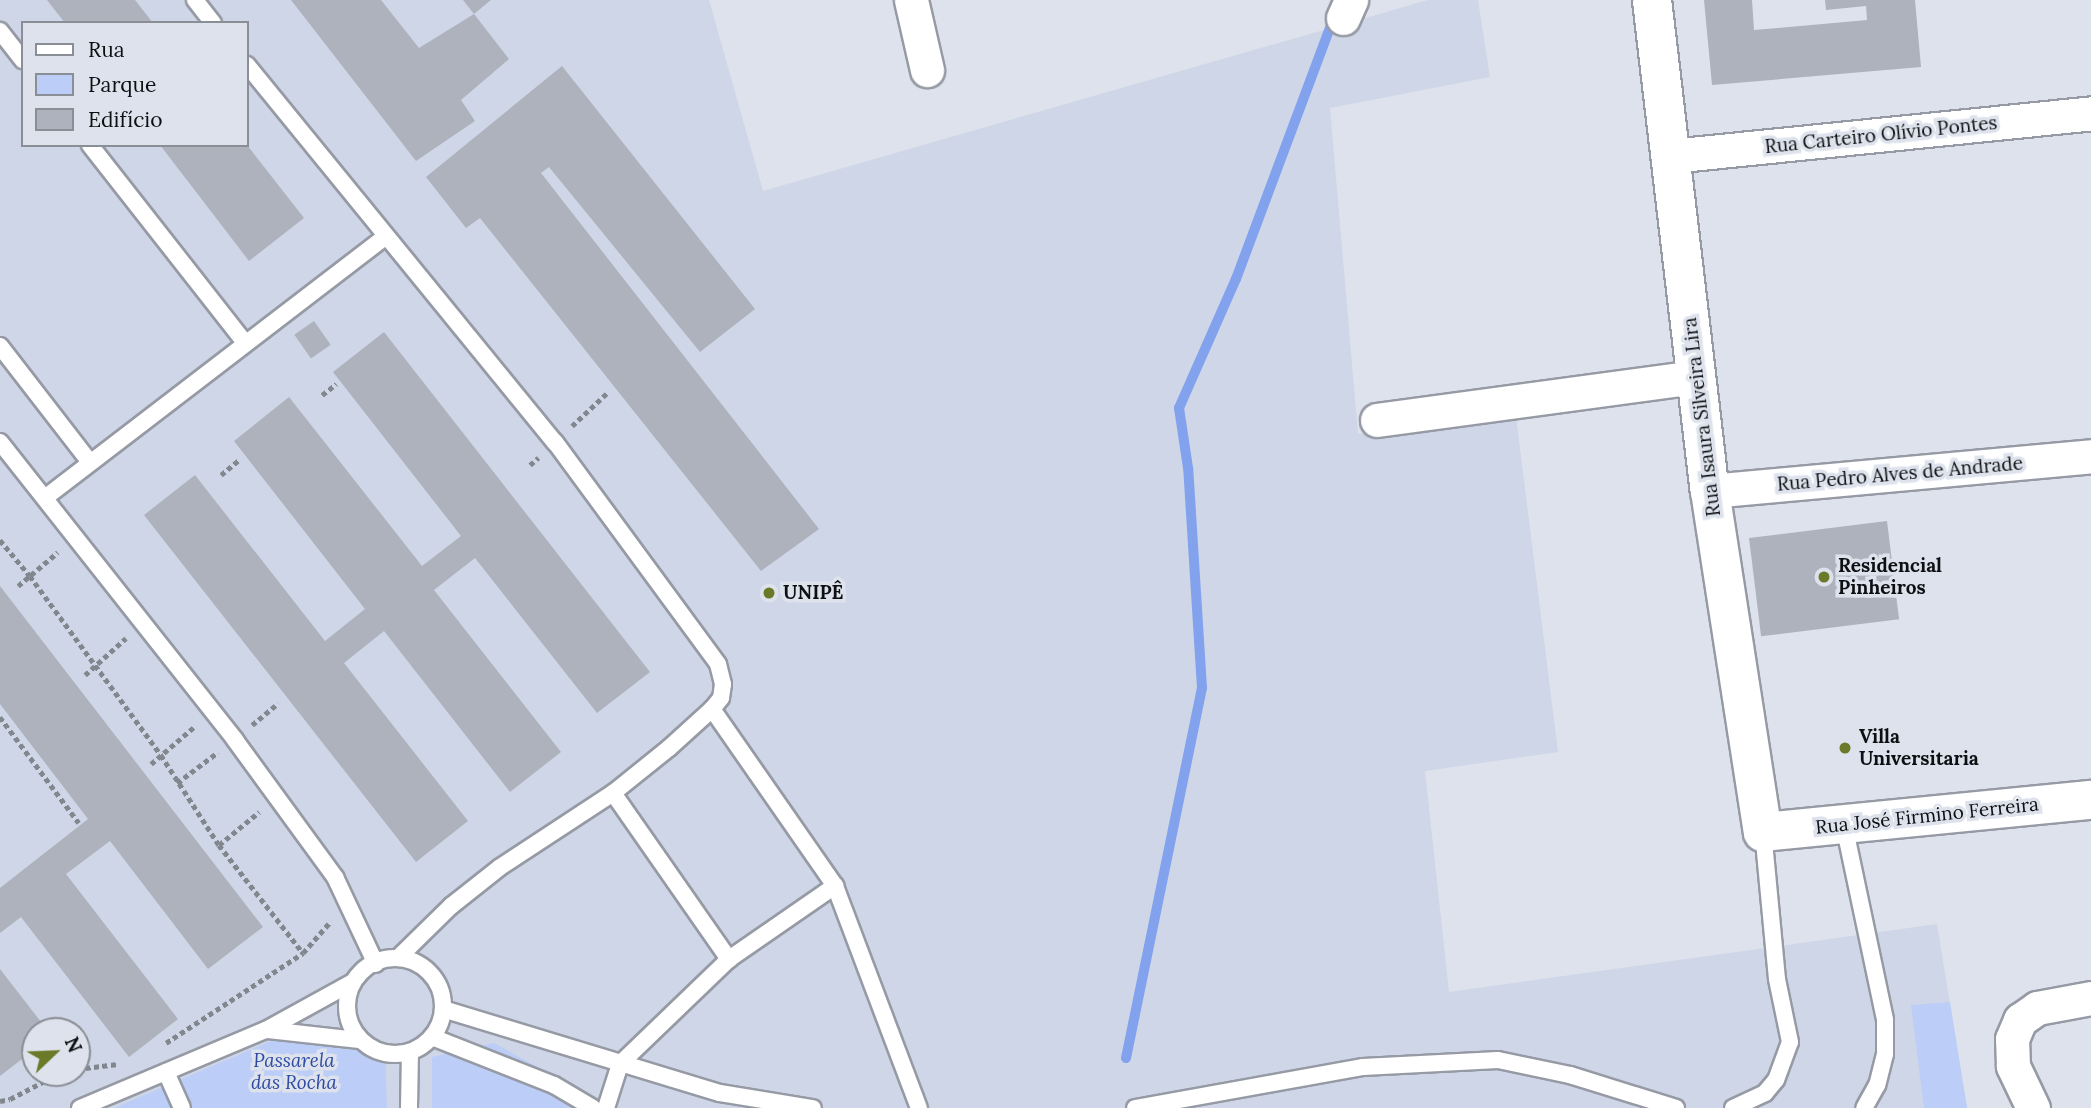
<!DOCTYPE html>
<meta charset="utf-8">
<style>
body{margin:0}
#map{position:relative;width:2091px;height:1108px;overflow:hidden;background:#dde2ec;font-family:Lora,serif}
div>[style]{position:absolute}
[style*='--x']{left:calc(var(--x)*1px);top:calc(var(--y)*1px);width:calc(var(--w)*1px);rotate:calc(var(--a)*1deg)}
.built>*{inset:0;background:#ced6e7}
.green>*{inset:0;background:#bccef7}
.stream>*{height:10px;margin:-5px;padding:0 5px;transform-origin:5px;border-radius:5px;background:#83a2ee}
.building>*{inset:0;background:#aeb2bd;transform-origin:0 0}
.path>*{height:4.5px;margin-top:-2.25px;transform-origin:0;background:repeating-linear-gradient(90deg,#82868d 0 5px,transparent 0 8.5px)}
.roads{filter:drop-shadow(2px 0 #969aa4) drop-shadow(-2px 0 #969aa4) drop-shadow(0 2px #969aa4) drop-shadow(0 -2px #969aa4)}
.lane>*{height:16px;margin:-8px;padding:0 8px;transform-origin:8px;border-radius:8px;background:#fff}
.lane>.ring{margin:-8px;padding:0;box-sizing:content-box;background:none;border:16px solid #fff;border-radius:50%}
.street>*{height:33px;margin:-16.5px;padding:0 16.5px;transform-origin:16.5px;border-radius:16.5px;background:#fff}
.secondary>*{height:38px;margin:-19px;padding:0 19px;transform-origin:19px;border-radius:19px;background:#fff}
.dots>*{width:19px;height:19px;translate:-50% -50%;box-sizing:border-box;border:4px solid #dde2ec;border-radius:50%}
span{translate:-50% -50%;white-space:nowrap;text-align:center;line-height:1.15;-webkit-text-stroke:7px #dde2ec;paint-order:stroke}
.street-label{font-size:19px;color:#0d0f12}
.poi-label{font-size:19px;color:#0d0f12;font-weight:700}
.left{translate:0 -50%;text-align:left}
.park-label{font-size:19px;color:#2e4ba3;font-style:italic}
.legend{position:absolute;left:21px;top:21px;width:228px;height:126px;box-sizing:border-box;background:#dde2ec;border:2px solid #8a8e95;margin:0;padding:9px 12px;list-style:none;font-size:21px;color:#0d0f12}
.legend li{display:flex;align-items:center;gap:14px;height:35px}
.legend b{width:35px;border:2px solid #8a8e95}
.north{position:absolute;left:21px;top:1017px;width:70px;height:70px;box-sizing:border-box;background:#dde2ec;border:2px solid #8a8e95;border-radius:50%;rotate:67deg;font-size:19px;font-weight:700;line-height:28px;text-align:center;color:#0d0f12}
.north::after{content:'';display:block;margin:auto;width:24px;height:32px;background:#6b7a28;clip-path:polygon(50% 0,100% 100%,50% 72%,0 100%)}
</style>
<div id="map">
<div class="built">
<i style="clip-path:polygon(evenodd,0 0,709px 0,763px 191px,1428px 0,1478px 0,1490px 77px,1330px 108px,1358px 434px,1516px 417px,1558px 752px,1425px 771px,1449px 992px,1937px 924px,1967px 1108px,0 1108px,0 0,23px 23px,247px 23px,247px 145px,23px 145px,23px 23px,0 0,35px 1031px,77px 1031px,77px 1073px,35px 1073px,35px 1031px)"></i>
</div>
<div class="green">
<i style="clip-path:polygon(1950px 1002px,1967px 1108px,1924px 1108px,1911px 1005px)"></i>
<i style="clip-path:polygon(290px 1033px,385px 1056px,387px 1108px,114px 1108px)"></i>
<i style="clip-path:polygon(494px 1043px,580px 1090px,572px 1108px,432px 1108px,432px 1057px)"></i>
</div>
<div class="stream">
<i style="--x:1126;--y:1058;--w:378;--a:-78.4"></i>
<i style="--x:1202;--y:688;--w:220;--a:-93.6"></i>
<i style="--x:1188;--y:468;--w:61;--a:-98.5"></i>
<i style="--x:1179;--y:408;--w:141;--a:-66.2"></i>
<i style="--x:1236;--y:279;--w:280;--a:-69.5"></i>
</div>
<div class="building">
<i style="clip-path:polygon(47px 0,135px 0,153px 23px,65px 23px)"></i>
<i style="clip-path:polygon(291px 0,381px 0,419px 48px,474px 14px,509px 59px,461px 100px,475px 121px,416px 161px)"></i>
<i style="clip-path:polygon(463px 0,491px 0,474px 14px)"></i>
<i style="clip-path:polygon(1704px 0,1752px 0,1754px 30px,1867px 20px,1866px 6px,1826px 10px,1825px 0,1915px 0,1921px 67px,1712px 85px)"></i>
<i style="clip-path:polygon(562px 66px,755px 309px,700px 352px,549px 167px,541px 173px,819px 529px,761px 571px,480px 218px,466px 228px,426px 177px)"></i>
<i style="clip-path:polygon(160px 145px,247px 145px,304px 218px,249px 261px)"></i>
<i style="left:314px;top:321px;width:29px;height:24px;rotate:55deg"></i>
<i style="clip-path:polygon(384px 332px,650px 672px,597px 713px,475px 558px,434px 590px,561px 752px,510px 792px,384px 631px,344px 663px,468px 821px,416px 862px,144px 515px,195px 475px,325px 641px,365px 609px,234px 441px,289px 397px,422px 566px,461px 536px,333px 372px)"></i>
<i style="left:1887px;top:521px;width:99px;height:139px;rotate:83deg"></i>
<i style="clip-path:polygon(0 586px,263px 927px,208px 969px,110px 841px,66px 874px,178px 1019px,129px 1057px,21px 917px,0 933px,0 888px,88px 819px,0 704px)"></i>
<i style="clip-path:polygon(0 969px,48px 1031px,35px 1031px,35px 1049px,0 1076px)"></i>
</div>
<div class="path">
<i style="--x:322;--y:395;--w:18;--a:-38"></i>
<i style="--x:572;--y:426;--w:48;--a:-43.3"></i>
<i style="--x:530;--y:465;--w:11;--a:-41"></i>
<i style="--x:221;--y:475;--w:23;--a:-40"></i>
<i style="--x:0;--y:540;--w:47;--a:50.2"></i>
<i style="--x:30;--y:576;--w:222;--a:53.8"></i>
<i style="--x:161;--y:755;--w:107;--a:57.2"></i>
<i style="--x:219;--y:845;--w:137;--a:52.1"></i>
<i style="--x:18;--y:586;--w:52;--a:-40.4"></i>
<i style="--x:85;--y:675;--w:55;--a:-42.1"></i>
<i style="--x:0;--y:717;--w:132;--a:53.3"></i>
<i style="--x:252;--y:725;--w:34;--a:-40"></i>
<i style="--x:151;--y:764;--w:58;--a:-40.8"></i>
<i style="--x:177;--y:783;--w:51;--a:-37.1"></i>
<i style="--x:219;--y:845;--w:52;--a:-39.5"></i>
<i style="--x:166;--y:1043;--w:164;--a:-33.3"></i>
<i style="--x:303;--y:953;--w:41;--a:-48.9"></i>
<i style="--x:77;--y:1069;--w:41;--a:-7"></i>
<i style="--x:0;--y:1101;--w:10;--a:-11"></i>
<i style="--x:10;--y:1099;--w:56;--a:-27.5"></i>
</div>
<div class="roads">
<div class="lane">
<i style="--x:195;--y:0;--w:29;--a:52"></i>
<i style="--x:0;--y:31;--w:37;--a:52"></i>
<i style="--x:247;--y:65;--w:487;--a:50.8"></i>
<i style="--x:555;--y:442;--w:275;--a:53.7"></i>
<i style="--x:718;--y:664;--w:21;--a:76"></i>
<i style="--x:723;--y:684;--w:14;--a:98"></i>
<i style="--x:721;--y:698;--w:14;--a:129"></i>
<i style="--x:712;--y:709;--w:58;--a:137.8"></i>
<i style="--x:669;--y:748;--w:72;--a:141.2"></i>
<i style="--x:613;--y:793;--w:136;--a:146.7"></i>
<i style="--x:499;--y:868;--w:61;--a:141.6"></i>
<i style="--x:451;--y:906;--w:73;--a:135.6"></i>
<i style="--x:90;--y:145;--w:251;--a:51.9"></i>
<i style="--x:0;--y:346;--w:145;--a:52.3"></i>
<i style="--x:0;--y:442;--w:380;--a:51.7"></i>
<i style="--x:235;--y:740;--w:170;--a:53.9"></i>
<i style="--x:335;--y:877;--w:96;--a:64.8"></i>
<i style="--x:46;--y:497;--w:427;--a:-37.5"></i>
<i style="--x:712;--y:709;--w:216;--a:55.2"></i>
<i style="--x:835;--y:886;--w:237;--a:69.3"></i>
<i style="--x:613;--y:793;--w:203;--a:55.1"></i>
<i style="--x:1844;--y:825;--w:199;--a:78.1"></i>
<i style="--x:1885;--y:1020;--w:34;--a:90"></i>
<i style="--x:1885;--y:1054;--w:32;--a:104"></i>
<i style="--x:1877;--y:1085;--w:26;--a:119"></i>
<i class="ring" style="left:347px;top:958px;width:80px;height:80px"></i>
<i style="--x:443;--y:1009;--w:289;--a:16.9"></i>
<i style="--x:720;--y:1093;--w:94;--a:9.2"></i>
<i style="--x:268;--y:1030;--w:92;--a:6.3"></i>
<i style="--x:432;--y:1037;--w:131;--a:21.5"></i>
<i style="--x:554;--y:1085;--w:45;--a:30.5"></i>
<i style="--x:166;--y:1072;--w:39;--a:66"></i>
<i style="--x:80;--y:1108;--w:202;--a:-22.8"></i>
<i style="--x:266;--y:1030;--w:97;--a:-28.9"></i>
<i style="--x:409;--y:1108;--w:55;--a:-89"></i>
<i style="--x:606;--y:1108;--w:46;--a:-72.3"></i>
<i style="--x:620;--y:1064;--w:151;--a:-43.9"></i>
<i style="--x:729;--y:959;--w:129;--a:-34.6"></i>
<i style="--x:1135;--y:1108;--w:232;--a:-10.2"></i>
<i style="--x:1363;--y:1067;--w:135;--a:-3"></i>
<i style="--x:1498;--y:1060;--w:74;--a:11.8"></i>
<i style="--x:1570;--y:1075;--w:111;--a:17.3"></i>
<i style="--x:1733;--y:1108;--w:35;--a:-25"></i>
<i style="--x:1765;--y:1093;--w:17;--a:-50"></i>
<i style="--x:1776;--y:1080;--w:40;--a:-69.8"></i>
<i style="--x:1790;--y:1042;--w:64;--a:-101.7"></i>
<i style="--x:1777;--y:979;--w:148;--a:-95.4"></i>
</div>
<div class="street">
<i style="--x:911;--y:0;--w:72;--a:77.1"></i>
<i style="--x:1343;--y:18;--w:20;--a:-66"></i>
<i style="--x:1671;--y:156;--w:422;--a:-5.8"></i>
<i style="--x:1377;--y:420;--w:322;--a:-7.7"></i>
<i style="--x:1710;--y:491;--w:383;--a:-5.2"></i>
<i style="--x:2033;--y:1108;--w:47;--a:-115.5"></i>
<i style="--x:2013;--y:1066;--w:27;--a:-92"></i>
<i style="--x:2012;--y:1039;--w:21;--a:-67"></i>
<i style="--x:2020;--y:1020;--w:21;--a:-35"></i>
<i style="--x:2037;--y:1008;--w:55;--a:-10.5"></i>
</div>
<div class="secondary">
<i style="--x:1652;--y:0;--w:494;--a:83.3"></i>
<i style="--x:1710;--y:491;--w:345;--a:81.2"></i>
<i style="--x:1763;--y:832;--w:330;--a:-5.6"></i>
</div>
</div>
<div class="dots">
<i style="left:1824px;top:577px;background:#6b7a28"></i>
<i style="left:769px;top:593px;background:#6b7a28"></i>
<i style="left:1845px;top:748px;background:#6b7a28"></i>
</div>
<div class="street-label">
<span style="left:1881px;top:135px;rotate:-6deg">Rua Carteiro Olívio Pontes</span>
<span style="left:1702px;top:417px;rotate:-97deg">Rua Isaura Silveira Lira</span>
<span style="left:1900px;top:474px;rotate:-5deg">Rua Pedro Alves de Andrade</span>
<span style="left:1927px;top:816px;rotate:-6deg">Rua José Firmino Ferreira</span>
</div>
<div class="poi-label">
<span class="left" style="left:1838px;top:577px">Residencial<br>Pinheiros</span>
<span class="left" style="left:783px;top:593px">UNIPÊ</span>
<span class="left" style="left:1859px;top:748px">Villa<br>Universitaria</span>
</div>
<div class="park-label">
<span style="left:294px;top:1072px">Passarela<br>das Rocha</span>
</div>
<ul class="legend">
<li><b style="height:9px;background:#fff"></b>Rua</li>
<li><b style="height:19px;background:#bccef7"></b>Parque</li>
<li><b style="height:19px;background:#aeb2bd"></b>Edifício</li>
</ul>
<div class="north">N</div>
</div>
